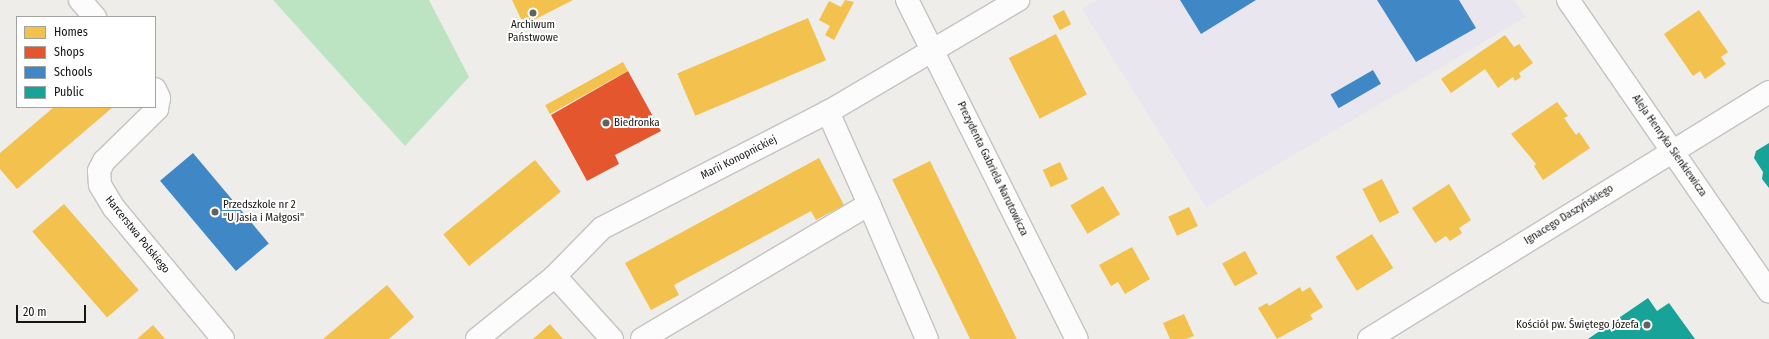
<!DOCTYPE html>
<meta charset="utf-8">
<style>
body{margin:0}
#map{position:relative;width:1769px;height:339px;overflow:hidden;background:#eeede9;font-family:"Fira Sans Condensed",sans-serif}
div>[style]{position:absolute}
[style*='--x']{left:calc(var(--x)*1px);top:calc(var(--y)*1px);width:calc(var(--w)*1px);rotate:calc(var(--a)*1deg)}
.education>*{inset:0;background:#eae6f0}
.green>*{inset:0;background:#bce4c3}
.homes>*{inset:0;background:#f2c14e;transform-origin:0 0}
.shops>*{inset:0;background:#e4572e}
.schools>*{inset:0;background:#3f88c5;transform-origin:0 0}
.public>*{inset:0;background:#17a398}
.roads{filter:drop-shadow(1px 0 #c4c3c0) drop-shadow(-1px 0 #c4c3c0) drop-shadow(0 1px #c4c3c0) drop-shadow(0 -1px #c4c3c0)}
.street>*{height:22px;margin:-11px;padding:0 11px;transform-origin:11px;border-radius:11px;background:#fcfcfc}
.secondary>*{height:22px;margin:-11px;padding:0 11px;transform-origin:11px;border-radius:11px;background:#fcfcfc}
.dots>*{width:11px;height:11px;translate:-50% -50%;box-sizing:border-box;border:2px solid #fff;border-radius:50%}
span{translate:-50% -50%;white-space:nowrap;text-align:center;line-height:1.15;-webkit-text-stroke:4px #fff;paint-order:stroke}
.poi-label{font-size:11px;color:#161614}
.left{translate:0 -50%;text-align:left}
.right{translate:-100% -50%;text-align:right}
.street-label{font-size:11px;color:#161614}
.legend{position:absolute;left:16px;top:16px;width:140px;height:92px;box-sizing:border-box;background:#fff;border:1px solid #a2a2a1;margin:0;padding:5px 7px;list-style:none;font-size:12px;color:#161614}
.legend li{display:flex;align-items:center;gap:8px;height:20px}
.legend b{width:20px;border:1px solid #a2a2a1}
.scale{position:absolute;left:16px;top:305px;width:70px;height:18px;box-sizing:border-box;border:2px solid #161614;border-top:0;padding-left:5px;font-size:12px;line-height:14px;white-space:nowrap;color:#161614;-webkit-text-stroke:3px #fff;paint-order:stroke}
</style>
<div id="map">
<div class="education">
<i style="clip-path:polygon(1097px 0,1514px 0,1526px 17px,1206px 207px,1082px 9px)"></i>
</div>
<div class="green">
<i style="clip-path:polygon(273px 0,429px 0,469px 77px,405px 146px)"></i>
</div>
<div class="homes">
<i style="clip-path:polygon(512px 0,573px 0,524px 25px)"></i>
<i style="clip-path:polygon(845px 0,854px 2px,834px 40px,825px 35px,830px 26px,819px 20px,829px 1px,841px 7px)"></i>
<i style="left:1064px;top:10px;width:16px;height:13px;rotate:63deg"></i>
<i style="clip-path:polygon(1699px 10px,1728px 52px,1721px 57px,1726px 64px,1705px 79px,1700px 71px,1693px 76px,1664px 34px)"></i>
<i style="left:808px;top:18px;width:46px;height:142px;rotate:67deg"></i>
<i style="left:1056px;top:34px;width:68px;height:53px;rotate:63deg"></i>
<i style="clip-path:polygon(1505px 35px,1514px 47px,1519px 44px,1533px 63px,1519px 73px,1521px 77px,1515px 81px,1513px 77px,1498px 88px,1485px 69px,1451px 93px,1441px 79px)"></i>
<i style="left:623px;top:62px;width:10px;height:89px;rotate:61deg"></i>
<i style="clip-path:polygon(1557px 102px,1568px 116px,1564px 118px,1576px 135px,1579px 132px,1590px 148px,1543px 180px,1534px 166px,1536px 164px,1511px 134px)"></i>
<i style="clip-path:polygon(54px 107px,113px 107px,17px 189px,0 169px,0 153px)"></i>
<i style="clip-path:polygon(819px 158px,844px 205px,816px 220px,811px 211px,674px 285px,679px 295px,651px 310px,625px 263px)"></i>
<i style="left:535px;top:160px;width:41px;height:118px;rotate:51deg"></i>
<i style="left:930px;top:161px;width:199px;height:42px;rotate:64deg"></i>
<i style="left:1060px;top:162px;width:19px;height:19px;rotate:65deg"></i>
<i style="left:1382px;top:179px;width:38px;height:22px;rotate:63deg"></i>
<i style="clip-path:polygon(1449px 184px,1471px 220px,1459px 228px,1462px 233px,1450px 241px,1446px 236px,1435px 243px,1412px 208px)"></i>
<i style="left:1103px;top:186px;width:33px;height:38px;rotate:59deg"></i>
<i style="left:64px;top:204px;width:114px;height:42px;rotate:49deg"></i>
<i style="left:1189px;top:207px;width:21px;height:23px;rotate:65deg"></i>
<i style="left:1372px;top:234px;width:40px;height:43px;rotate:58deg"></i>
<i style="clip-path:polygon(1132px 247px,1150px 279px,1125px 294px,1118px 282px,1111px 286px,1099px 265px)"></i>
<i style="left:1245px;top:251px;width:26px;height:26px;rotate:61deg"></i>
<i style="clip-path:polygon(387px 285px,414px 317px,389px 339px,323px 339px)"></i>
<i style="clip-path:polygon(1300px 287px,1302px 292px,1310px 287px,1323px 307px,1310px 315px,1313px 319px,1277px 339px,1258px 308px,1267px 303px,1269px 306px)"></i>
<i style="clip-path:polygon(1184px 314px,1194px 336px,1186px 339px,1170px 339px,1163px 323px)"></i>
<i style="clip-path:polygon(550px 324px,563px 339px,533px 339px)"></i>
<i style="clip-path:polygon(153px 325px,165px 339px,137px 339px)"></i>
</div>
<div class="shops">
<i style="clip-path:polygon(628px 71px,661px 131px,615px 155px,619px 164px,587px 181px,551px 115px)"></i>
</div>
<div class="schools">
<i style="clip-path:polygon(1180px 0,1256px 0,1201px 34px)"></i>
<i style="clip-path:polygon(1377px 0,1459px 0,1476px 28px,1416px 62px)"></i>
<i style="left:1373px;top:70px;width:16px;height:49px;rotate:60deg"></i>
<i style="left:193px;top:153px;width:118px;height:43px;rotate:50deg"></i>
</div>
<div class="public">
<i style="clip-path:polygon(1769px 143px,1769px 188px,1762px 179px,1763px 172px,1754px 158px,1756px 151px)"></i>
<i style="clip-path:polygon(1648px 298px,1657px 311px,1669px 303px,1695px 339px,1588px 339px)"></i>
</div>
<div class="roads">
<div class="street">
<i style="--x:80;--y:0;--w:23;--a:49"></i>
<i style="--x:1568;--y:0;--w:354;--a:55.4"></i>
<i style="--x:155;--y:89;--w:10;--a:66"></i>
<i style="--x:159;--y:98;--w:11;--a:100"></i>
<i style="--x:157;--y:109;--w:74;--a:135.5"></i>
<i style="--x:104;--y:161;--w:11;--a:117"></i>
<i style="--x:99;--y:171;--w:14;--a:86"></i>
<i style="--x:100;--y:185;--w:27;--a:59"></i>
<i style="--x:114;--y:208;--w:170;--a:50.2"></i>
<i style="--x:869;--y:204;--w:147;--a:66.8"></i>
<i style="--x:555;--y:276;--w:85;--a:47.9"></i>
<i style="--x:477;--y:339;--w:100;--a:-38.9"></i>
<i style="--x:555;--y:276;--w:67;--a:-45.6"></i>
<i style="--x:602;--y:228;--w:254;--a:-27.2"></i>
<i style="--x:828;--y:112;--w:221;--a:-30.5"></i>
<i style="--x:642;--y:339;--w:264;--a:-30.7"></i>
<i style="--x:869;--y:204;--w:101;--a:-114"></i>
<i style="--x:1369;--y:339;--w:470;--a:-31.7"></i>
</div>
<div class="secondary">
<i style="--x:907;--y:0;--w:379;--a:63.4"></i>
</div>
</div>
<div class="dots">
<i style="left:533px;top:13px;background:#62615f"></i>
<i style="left:606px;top:123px;background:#62615f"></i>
<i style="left:215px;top:212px;background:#62615f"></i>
<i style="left:1647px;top:325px;background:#62615f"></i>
</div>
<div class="poi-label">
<span style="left:533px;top:32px">Archiwum<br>Państwowe</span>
<span class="left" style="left:614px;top:123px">Biedronka</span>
<span class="left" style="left:223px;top:212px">Przedszkole nr 2<br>"U Jasia i Małgosi"</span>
<span class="right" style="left:1639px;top:325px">Kościół pw. Świętego Józefa</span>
</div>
<div class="street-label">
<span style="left:1669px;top:146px;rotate:55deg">Aleja Henryka Sienkiewicza</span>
<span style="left:739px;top:158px;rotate:-27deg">Marii Konopnickiej</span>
<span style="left:992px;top:169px;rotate:64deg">Prezydenta Gabriela Narutowicza</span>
<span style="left:1569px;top:215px;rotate:-32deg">Ignacego Daszyńskiego</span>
<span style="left:137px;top:235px;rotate:51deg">Harcerstwa Polskiego</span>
</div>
<ul class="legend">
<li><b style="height:11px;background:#f2c14e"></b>Homes</li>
<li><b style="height:11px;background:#e4572e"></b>Shops</li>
<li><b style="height:11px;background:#3f88c5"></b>Schools</li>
<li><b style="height:11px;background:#17a398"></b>Public</li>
</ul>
<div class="scale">20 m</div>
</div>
